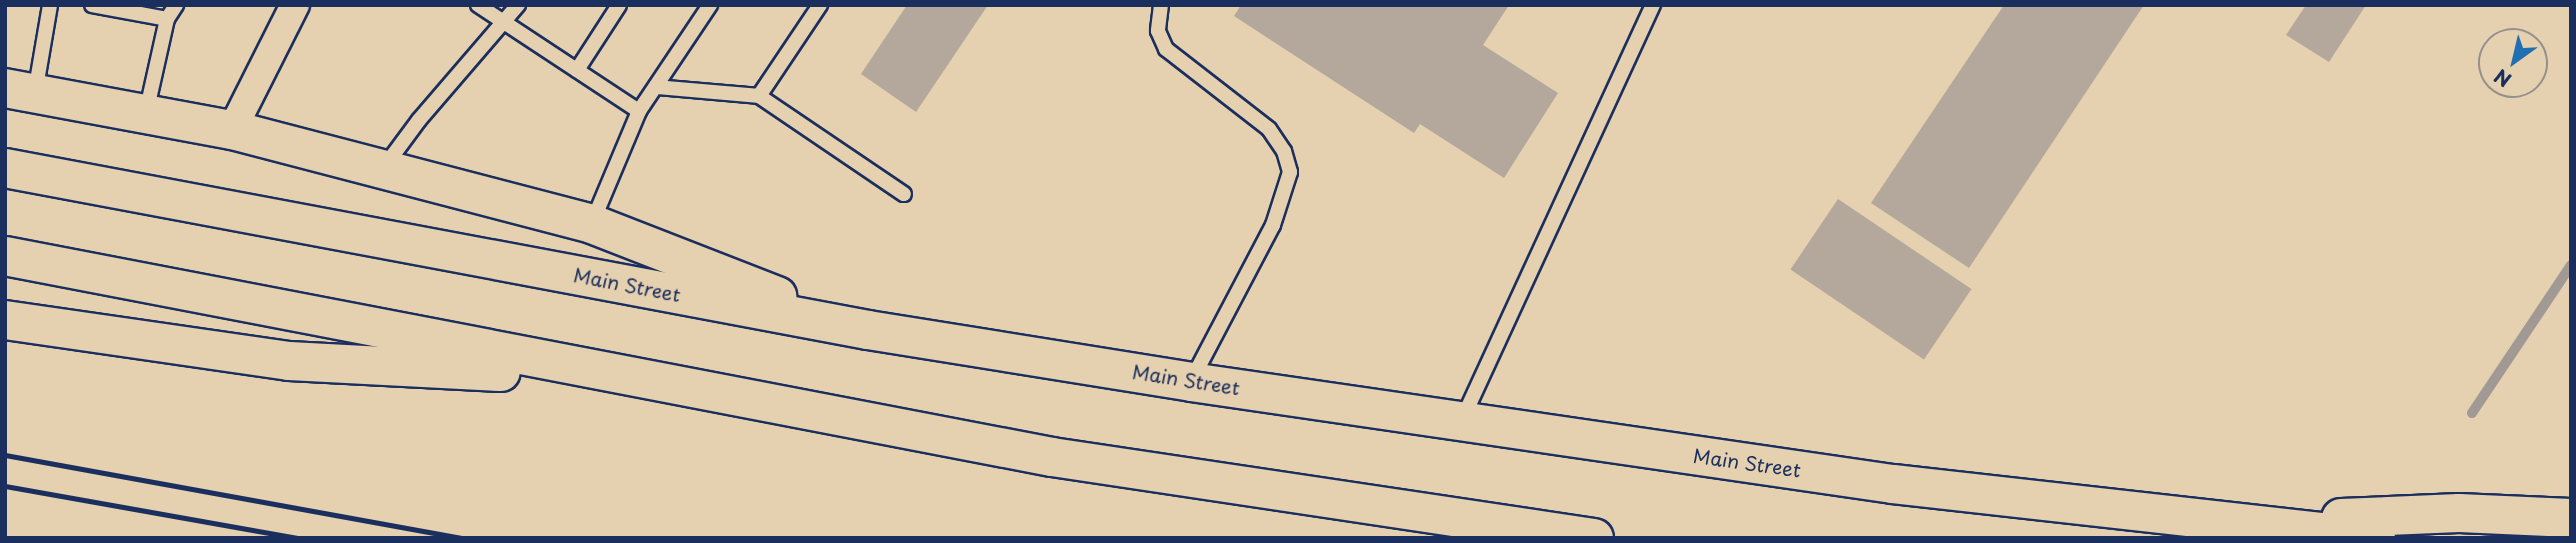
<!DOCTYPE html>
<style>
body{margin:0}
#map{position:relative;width:2576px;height:543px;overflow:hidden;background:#e5d0af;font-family:"Playpen Sans",sans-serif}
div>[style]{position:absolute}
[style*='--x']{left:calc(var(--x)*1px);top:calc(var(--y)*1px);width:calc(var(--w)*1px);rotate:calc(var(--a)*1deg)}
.stream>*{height:10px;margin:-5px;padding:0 5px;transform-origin:5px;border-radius:5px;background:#a09994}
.building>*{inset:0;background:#b3a89b;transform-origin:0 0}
.roads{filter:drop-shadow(2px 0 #1b2f5e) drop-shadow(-2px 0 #1b2f5e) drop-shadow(0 2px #1b2f5e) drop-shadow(0 -2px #1b2f5e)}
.service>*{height:14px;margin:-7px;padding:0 7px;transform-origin:7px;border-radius:7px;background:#e5d0af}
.minor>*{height:28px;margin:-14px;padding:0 14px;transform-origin:14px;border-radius:14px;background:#e5d0af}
.trunk>*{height:38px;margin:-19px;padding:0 19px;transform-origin:19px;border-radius:19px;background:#e5d0af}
.rail>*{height:5px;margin:-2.5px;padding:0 2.5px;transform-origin:2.5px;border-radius:2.5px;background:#1b2f5e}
span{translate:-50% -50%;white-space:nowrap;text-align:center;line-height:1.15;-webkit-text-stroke:5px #e5d0af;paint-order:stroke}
.street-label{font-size:19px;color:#1b2f5e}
.frame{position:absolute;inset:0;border:7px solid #1b2f5e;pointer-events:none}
.north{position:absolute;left:2478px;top:28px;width:70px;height:70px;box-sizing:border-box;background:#e5d0af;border:2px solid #94908f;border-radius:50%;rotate:214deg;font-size:19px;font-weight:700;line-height:28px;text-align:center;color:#1b2f5e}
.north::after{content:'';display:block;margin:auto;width:24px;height:32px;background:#1f6fb2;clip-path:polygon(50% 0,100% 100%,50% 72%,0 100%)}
</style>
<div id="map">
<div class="stream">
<i style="--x:2472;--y:413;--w:178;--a:-56.2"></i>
</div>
<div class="building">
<i style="clip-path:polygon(907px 5px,988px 5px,916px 112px,861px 74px)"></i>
<i style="clip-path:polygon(1241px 5px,1509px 5px,1483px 45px,1558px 93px,1504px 178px,1420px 124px,1414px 133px,1234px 16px)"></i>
<i style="clip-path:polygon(2004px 5px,2144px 5px,1969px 268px,1871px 203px)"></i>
<i style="clip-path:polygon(2306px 5px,2366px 5px,2329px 62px,2286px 35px)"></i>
<i style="left:1838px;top:199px;width:161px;height:85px;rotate:34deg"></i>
</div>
<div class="roads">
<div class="service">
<i style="--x:92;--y:5;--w:76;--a:10.6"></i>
<i style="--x:478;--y:5;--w:193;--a:33.4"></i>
<i style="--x:1161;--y:5;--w:26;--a:97"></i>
<i style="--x:1158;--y:31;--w:20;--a:66"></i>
<i style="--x:1166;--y:49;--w:130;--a:37.8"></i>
<i style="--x:1269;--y:129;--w:27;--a:56"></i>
<i style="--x:1284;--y:151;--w:22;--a:74"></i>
<i style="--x:1290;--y:172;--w:56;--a:107.8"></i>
<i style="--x:1273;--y:225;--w:174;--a:117.7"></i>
<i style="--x:577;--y:70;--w:77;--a:-57.1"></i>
<i style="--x:656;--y:87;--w:103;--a:5"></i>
<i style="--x:759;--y:96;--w:175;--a:34.1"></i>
<i style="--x:35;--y:93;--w:89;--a:-80.3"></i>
<i style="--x:759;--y:96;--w:110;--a:-56.2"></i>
<i style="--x:146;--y:113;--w:96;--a:-77.4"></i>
<i style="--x:167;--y:19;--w:17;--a:-57"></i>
<i style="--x:385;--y:166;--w:57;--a:-53.5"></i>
<i style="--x:419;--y:120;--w:152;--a:-49.3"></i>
<i style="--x:592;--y:223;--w:121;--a:-67.2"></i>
<i style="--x:639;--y:111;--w:128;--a:-56.2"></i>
<i style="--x:1462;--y:420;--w:457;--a:-65.3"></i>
</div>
<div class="minor">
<i style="--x:232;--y:130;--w:140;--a:-63.3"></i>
</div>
<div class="trunk">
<i style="--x:5;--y:88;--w:231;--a:10.5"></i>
<i style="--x:232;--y:130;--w:372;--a:14.6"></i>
<i style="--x:592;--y:224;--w:199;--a:21.3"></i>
<i style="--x:5;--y:168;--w:878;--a:10.63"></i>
<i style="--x:868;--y:330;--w:327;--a:9.1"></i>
<i style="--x:1191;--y:382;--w:709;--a:8.27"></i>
<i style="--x:1893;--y:484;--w:486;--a:6.4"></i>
<i style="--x:5;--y:256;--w:1066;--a:10.87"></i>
<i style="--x:1052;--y:457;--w:548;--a:8.5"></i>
<i style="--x:5;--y:320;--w:287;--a:8.2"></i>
<i style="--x:289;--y:361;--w:212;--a:3"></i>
<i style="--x:2341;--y:518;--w:118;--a:-2.4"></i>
<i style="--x:2459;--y:513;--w:112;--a:2.6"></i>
</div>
</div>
<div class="rail">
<i style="--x:5;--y:455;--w:464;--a:10.3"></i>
<i style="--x:5;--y:486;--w:297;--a:10.1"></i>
</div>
<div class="street-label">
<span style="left:627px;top:285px;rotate:11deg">Main Street</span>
<span style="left:1186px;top:380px;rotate:9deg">Main Street</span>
<span style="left:1747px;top:463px;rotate:8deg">Main Street</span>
</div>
<div class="frame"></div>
<div class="north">N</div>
</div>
